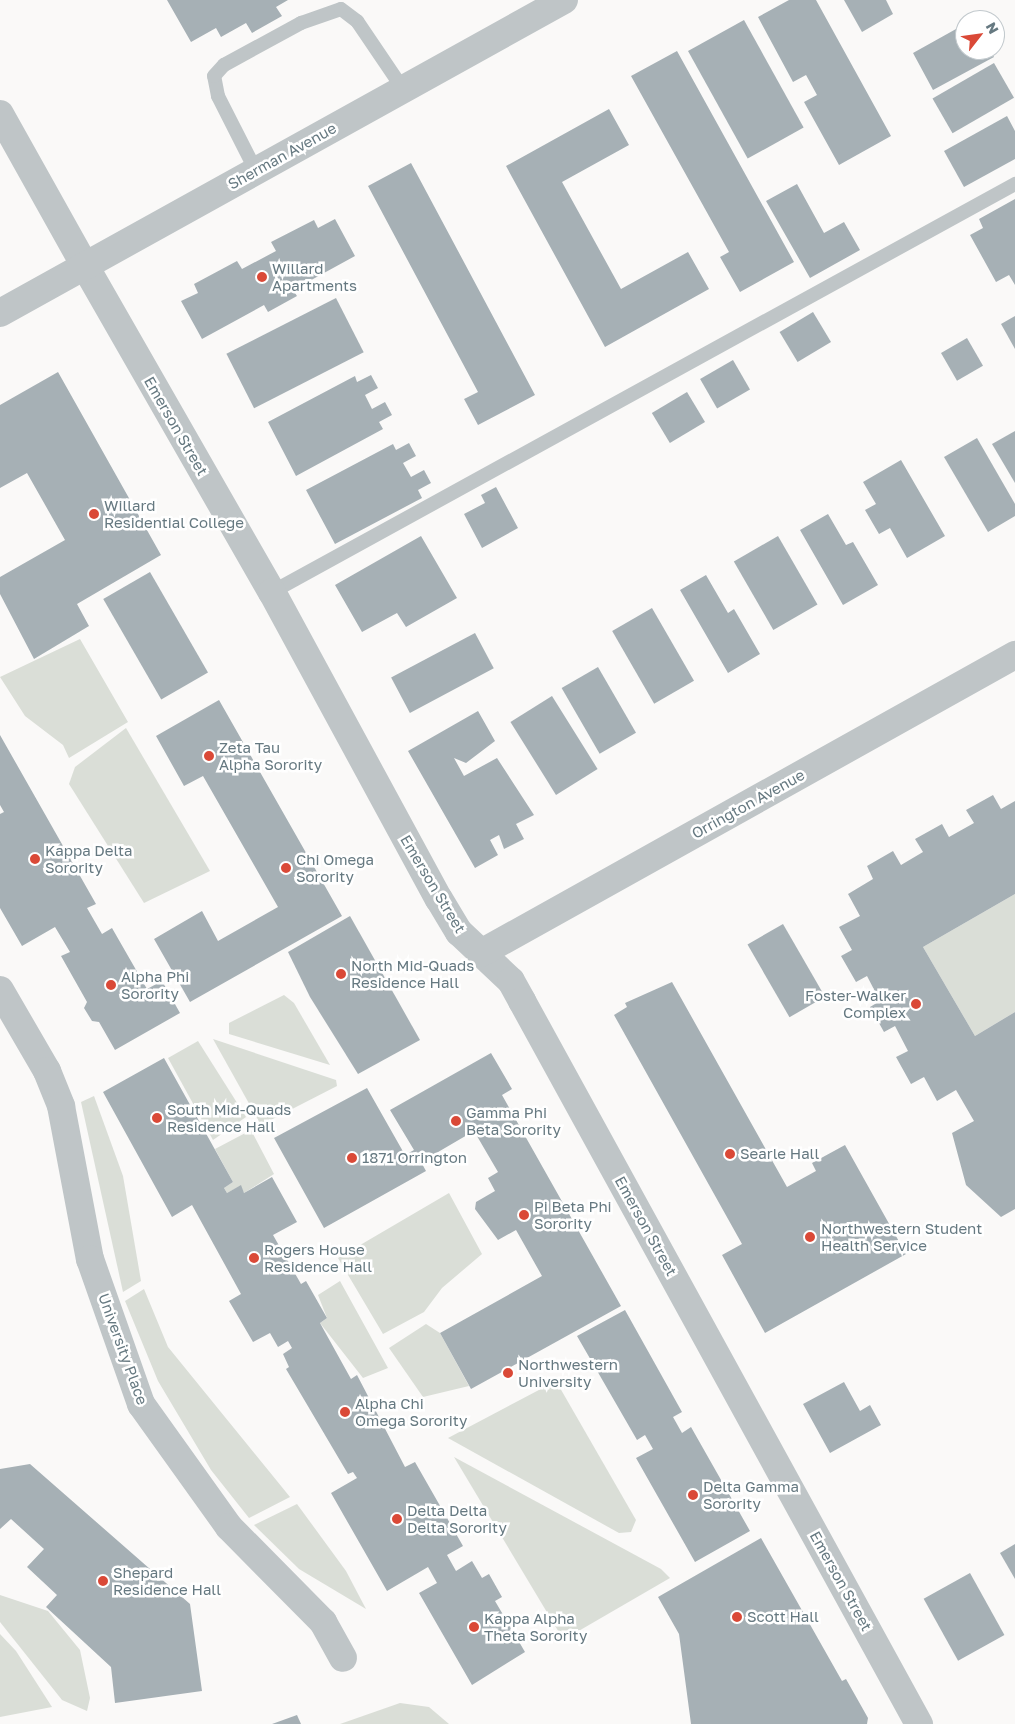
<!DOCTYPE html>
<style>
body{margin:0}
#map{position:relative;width:1015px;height:1724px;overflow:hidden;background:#faf9f8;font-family:"Golos Text",sans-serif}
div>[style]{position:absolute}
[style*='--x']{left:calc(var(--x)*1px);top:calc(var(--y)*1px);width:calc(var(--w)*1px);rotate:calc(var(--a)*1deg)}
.green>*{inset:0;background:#daded7}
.building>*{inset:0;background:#a6b0b5;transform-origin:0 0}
.service>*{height:14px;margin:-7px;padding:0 7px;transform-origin:7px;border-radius:7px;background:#bfc5c7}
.minor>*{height:28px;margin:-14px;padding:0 14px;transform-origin:14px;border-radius:14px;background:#bfc5c7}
.tertiary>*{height:28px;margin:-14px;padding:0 14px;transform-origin:14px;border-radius:14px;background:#bfc5c7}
.dots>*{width:14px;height:14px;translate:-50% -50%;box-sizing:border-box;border:2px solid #fff;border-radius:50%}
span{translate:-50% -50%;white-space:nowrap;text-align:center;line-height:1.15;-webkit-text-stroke:5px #fff;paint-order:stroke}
.street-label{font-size:15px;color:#667981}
.poi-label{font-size:15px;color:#667981}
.left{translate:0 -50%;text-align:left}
.right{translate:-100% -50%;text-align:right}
.north{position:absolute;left:955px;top:10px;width:50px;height:50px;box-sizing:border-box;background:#fff;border:1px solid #c2c9cd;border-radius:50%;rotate:60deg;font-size:14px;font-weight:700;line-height:20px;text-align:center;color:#667981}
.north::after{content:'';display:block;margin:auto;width:18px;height:22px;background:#da4937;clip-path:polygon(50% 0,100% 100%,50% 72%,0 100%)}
</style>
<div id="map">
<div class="green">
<i style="clip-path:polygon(80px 639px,128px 722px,69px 758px,63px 745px,25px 716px,0 677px)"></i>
<i style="clip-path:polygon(126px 728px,210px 871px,144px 903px,69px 784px,75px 767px)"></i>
<i style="clip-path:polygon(1015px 894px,1015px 1012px,975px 1036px,923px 947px)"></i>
<i style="clip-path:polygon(284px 995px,294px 1003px,330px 1065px,229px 1034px,229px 1023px)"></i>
<i style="clip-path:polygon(213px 1039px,336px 1080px,337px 1086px,261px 1125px)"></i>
<i style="clip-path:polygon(198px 1041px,246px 1117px,213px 1140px,168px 1058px)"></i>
<i style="clip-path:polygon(94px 1096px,123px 1176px,141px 1281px,123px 1292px,81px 1102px)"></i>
<i style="clip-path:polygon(251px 1130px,274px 1174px,244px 1193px,240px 1186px,227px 1193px,224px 1188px,233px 1182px,215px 1149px)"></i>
<i style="clip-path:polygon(449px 1193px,482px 1254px,442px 1288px,424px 1312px,383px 1334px,338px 1258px)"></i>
<i style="clip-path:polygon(340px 1281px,388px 1368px,363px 1378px,320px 1323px,327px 1318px,318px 1295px)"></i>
<i style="clip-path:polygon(144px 1289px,168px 1347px,290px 1497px,249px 1518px,211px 1470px,158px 1381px,125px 1301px)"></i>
<i style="clip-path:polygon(426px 1324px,440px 1333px,469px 1386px,423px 1397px,389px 1348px)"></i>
<i style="clip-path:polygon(556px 1381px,636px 1520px,631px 1532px,619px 1533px,448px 1438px)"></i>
<i style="clip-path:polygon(454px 1457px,661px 1569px,670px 1578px,570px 1636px,560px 1634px)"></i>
<i style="clip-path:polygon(297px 1504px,346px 1571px,366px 1609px,299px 1569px,254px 1525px)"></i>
<i style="clip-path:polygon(0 1595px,48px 1611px,80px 1650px,90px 1698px,87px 1711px,62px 1700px,0 1622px)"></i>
<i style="clip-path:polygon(0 1634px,16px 1651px,52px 1707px,0 1717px)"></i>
<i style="clip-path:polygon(400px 1703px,429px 1707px,449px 1724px,340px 1724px)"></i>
</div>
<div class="building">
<i style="clip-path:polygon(167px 0,288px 0,276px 7px,282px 16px,252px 33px,246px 23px,221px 37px,216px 28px,191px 42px)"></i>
<i style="clip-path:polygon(789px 0,816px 0,891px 136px,839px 165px,804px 102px,817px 95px,806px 75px,793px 82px,758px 17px)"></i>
<i style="clip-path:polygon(844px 0,886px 0,893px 14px,862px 32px)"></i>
<i style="left:744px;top:20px;width:123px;height:64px;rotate:61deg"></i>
<i style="clip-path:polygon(965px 24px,965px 50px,990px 50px,994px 57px,933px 90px,913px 53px)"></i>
<i style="clip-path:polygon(677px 51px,794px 262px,740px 292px,720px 257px,729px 252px,631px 76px)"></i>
<i style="left:994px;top:63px;width:40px;height:71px;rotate:60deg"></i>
<i style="clip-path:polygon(609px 109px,629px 145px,562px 182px,621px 289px,688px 252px,709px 289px,605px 347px,506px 166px)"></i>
<i style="clip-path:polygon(1007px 116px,1015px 131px,1015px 159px,964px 187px,944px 151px)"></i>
<i style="clip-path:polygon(411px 163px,535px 395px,478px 425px,464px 399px,478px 392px,368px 186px)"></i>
<i style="clip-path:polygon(797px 184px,824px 233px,844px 222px,860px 250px,810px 278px,766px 201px)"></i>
<i style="clip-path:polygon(1015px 199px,1015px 285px,1009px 275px,996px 282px,970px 235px,983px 228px,979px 219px)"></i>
<i style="clip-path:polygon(335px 219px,355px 256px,293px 290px,297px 296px,268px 312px,264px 305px,202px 339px,181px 301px,198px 293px,194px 284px,237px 261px,242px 269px,276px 251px,271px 242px,314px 220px,318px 228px)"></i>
<i style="left:336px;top:298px;width:61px;height:123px;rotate:63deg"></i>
<i style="left:813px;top:312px;width:35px;height:39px;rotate:59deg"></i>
<i style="clip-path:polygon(1015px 316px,1015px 349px,1001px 324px)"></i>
<i style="left:967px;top:338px;width:32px;height:30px;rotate:60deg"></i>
<i style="left:733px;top:360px;width:34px;height:38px;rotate:60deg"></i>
<i style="clip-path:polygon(58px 372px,161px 555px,77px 604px,89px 626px,34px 659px,0 594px,0 577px,65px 540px,27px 473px,0 488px,0 405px)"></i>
<i style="clip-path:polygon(371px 375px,378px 388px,365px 395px,372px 409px,385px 402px,392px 415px,379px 422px,383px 429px,296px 476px,268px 422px,355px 376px,357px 382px)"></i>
<i style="left:687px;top:392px;width:35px;height:41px;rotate:59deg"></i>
<i style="clip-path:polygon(1015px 431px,1015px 483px,992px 444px)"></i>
<i style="clip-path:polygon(977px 438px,1015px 504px,1015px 516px,988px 532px,944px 457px)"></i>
<i style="clip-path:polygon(409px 443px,416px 456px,403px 463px,411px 477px,424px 470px,431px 483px,418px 490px,422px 498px,335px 544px,306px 490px,393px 444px,396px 450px)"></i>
<i style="clip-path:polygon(901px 460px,945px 536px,907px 558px,890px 528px,879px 534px,865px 510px,876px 504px,863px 482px)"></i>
<i style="clip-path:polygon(496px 487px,518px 528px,482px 548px,464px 514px,485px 503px,481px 495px)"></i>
<i style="clip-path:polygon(828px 514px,846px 545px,853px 542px,878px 585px,843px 605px,800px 530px)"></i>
<i style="clip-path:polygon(421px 536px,457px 598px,406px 627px,397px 613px,362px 632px,335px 585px)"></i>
<i style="left:778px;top:536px;width:79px;height:51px;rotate:60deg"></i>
<i style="left:150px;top:572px;width:116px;height:54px;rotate:60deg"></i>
<i style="clip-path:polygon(706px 575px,728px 613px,734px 609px,760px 654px,728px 673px,680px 590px)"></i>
<i style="left:652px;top:608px;width:84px;height:46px;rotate:60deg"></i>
<i style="left:475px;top:633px;width:40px;height:95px;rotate:62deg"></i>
<i style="left:598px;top:667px;width:76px;height:42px;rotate:60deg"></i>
<i style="left:552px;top:696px;width:86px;height:49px;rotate:58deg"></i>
<i style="clip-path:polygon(219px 700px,342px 916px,190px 1002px,154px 939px,202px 911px,218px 941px,278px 907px,203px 776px,184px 786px,156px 736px)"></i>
<i style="clip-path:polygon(478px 711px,495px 741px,466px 763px,454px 758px,464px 776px,497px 758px,534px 815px,516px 824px,524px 839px,504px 849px,499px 835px,490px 840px,498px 855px,475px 868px,408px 751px)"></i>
<i style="clip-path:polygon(0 735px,96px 904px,87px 908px,102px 934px,112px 928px,147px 989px,162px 981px,180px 1013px,115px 1050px,99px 1022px,92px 1021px,84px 1008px,87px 1002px,61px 956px,70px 952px,55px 927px,22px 946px,0 908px,0 814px,4px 812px,0 805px)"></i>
<i style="clip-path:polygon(993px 795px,1001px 809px,1015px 801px,1015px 894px,923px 947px,975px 1036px,1015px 1012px,1015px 1209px,1001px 1217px,966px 1185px,952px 1133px,974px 1121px,956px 1090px,937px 1101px,924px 1077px,911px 1084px,896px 1057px,908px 1051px,895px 1026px,884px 1032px,870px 1007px,880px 1001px,867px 976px,856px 982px,841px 956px,852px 950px,839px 927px,860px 916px,848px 894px,873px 879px,867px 866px,893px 851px,901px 865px,923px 852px,915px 839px,942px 824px,949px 837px,974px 823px,966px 810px)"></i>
<i style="clip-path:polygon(350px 916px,420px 1040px,358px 1074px,310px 997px,288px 952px)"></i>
<i style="left:783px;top:924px;width:84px;height:41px;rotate:60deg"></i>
<i style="clip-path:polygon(672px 982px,787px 1187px,816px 1171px,812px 1163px,845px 1145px,906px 1254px,765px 1333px,722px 1255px,742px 1244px,614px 1015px,627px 1007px,625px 1003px)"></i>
<i style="clip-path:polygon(491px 1053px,512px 1089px,502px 1095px,621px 1306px,471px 1389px,440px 1333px,542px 1276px,516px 1230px,498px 1240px,475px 1209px,476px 1202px,495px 1191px,488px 1178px,498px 1172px,474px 1131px,421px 1162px,426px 1171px,324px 1228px,274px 1138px,367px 1088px,405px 1155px,414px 1150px,390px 1110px)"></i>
<i style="clip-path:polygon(164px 1058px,233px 1182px,224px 1188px,227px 1193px,241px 1185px,244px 1193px,272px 1177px,297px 1222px,273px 1235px,301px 1284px,306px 1281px,327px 1318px,320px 1323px,351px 1379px,357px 1375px,405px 1467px,415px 1462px,463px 1546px,447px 1555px,456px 1571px,472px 1561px,482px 1578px,489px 1574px,502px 1597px,495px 1601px,525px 1652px,472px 1685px,419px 1593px,437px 1583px,428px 1567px,387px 1591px,331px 1493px,357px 1478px,353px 1472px,348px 1474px,286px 1369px,289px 1367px,283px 1354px,292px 1348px,288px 1341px,278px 1347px,270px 1333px,253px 1342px,229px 1301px,241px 1294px,192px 1205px,172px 1217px,103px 1092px)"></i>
<i style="clip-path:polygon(625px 1310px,682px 1412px,673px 1417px,682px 1433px,691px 1427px,750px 1531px,695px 1562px,636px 1458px,653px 1449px,645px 1435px,637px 1440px,577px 1336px)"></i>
<i style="clip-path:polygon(844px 1382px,860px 1411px,870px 1405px,881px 1425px,830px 1453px,803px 1404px)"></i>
<i style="clip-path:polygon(30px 1464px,190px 1604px,202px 1691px,115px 1703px,111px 1667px,46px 1607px,57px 1595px,27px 1567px,44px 1549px,11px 1519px,0 1529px,0 1469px)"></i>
<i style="clip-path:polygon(761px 1538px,842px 1681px,846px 1679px,868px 1718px,867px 1724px,691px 1724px,679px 1634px,658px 1597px)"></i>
<i style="clip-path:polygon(1015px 1544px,1015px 1579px,1000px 1553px)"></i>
<i style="left:970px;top:1573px;width:71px;height:53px;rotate:61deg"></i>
<i style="clip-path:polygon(297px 1715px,301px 1724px,272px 1724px)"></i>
</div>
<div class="service">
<i style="--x:256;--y:171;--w:84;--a:-116.9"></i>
<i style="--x:218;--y:96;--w:20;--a:-101"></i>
<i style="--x:214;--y:76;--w:15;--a:-48"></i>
<i style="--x:224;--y:65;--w:88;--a:-28.6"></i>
<i style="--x:301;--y:23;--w:42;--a:-19.3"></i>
<i style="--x:341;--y:9;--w:20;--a:37"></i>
<i style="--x:357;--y:21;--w:82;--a:55.9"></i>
<i style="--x:272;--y:592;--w:848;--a:-28.77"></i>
</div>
<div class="minor">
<i style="--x:85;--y:266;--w:376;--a:60.2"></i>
<i style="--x:272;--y:592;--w:349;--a:61.5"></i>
<i style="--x:439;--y:899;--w:39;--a:59"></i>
<i style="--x:459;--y:932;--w:71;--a:43.3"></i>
<i style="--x:511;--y:981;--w:23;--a:61"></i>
<i style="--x:522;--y:1001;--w:825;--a:61.23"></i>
<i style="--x:481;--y:953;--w:612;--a:-29.16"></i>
<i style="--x:0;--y:990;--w:94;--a:59.9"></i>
<i style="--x:47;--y:1071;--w:38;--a:68"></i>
<i style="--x:61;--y:1106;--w:156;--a:79.3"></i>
<i style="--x:90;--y:1259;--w:154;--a:70.6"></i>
<i style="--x:141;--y:1404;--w:151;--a:54.4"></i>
<i style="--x:229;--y:1527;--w:134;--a:45.3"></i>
<i style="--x:323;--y:1622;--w:41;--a:60.9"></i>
</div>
<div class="tertiary">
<i style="--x:0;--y:114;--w:174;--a:60.8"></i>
<i style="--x:0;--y:313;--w:645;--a:-29.03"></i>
</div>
<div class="dots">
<i style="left:262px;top:277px;background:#da4937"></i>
<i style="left:94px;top:514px;background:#da4937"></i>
<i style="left:209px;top:756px;background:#da4937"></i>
<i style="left:35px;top:859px;background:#da4937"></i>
<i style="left:286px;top:868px;background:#da4937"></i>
<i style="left:341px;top:974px;background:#da4937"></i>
<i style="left:111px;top:985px;background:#da4937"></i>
<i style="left:916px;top:1004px;background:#da4937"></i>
<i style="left:157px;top:1118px;background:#da4937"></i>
<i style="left:456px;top:1121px;background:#da4937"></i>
<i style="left:730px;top:1154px;background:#da4937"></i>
<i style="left:352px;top:1158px;background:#da4937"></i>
<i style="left:524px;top:1215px;background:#da4937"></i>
<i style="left:810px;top:1237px;background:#da4937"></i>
<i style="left:254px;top:1258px;background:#da4937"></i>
<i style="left:508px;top:1373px;background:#da4937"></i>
<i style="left:345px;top:1412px;background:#da4937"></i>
<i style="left:693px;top:1495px;background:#da4937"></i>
<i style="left:397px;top:1519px;background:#da4937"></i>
<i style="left:103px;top:1581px;background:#da4937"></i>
<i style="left:737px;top:1617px;background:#da4937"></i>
<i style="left:474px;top:1627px;background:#da4937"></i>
</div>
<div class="street-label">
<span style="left:282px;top:156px;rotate:-29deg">Sherman Avenue</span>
<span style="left:176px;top:426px;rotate:60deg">Emerson Street</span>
<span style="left:748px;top:804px;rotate:-29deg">Orrington Avenue</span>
<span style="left:433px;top:884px;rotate:59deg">Emerson Street</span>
<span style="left:646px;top:1226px;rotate:61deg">Emerson Street</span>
<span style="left:123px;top:1349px;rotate:70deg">University Place</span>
<span style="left:841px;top:1581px;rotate:61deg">Emerson Street</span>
</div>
<div class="poi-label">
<span class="left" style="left:272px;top:277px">Willard<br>Apartments</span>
<span class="left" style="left:104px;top:514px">Willard<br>Residential College</span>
<span class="left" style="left:219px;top:756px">Zeta Tau<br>Alpha Sorority</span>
<span class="left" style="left:45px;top:859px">Kappa Delta<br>Sorority</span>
<span class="left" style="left:296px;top:868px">Chi Omega<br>Sorority</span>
<span class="left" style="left:351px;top:974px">North Mid-Quads<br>Residence Hall</span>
<span class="left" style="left:121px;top:985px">Alpha Phi<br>Sorority</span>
<span class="right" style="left:906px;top:1004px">Foster-Walker<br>Complex</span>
<span class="left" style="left:167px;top:1118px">South Mid-Quads<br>Residence Hall</span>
<span class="left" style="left:466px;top:1121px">Gamma Phi<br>Beta Sorority</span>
<span class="left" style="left:740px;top:1154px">Searle Hall</span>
<span class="left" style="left:362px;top:1158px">1871 Orrington</span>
<span class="left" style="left:534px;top:1215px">Pi Beta Phi<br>Sorority</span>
<span class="left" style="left:821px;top:1237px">Northwestern Student<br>Health Service</span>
<span class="left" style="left:264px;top:1258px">Rogers House<br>Residence Hall</span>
<span class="left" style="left:518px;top:1373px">Northwestern<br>University</span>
<span class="left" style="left:355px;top:1412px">Alpha Chi<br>Omega Sorority</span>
<span class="left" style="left:703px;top:1495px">Delta Gamma<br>Sorority</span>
<span class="left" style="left:407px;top:1519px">Delta Delta<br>Delta Sorority</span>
<span class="left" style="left:113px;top:1581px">Shepard<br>Residence Hall</span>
<span class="left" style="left:747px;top:1617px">Scott Hall</span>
<span class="left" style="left:484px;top:1627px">Kappa Alpha<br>Theta Sorority</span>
</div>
<div class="north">N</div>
</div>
